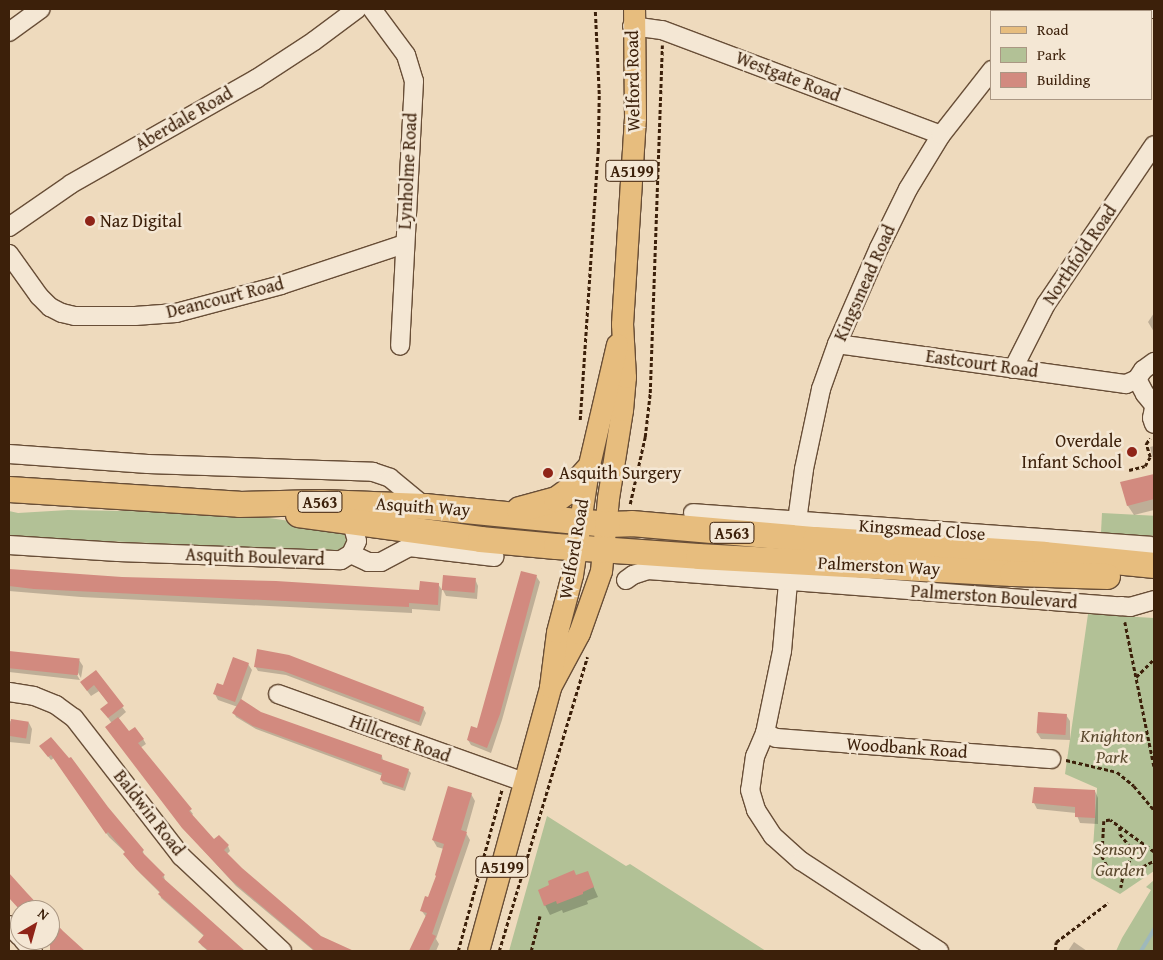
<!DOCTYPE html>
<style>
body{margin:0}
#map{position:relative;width:1163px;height:960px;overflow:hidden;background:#eedabd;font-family:"Gentium Book Plus",serif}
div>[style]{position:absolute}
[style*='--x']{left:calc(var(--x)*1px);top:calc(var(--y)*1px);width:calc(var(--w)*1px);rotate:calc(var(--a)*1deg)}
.green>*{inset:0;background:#b2c196;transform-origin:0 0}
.shadow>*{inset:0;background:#0003}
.stream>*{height:4px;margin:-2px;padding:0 2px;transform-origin:2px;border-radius:2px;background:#9eb8bb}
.building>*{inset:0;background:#d28a7f;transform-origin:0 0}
.path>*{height:2.5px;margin-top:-1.25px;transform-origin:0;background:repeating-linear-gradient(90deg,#3c200a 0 4px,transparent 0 6.5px)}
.roads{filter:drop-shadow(1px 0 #684e37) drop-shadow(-1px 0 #684e37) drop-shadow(0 1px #684e37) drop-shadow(0 -1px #684e37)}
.minor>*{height:18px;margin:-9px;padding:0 9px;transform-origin:9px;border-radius:9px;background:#f4e7d4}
.major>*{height:21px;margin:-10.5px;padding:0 10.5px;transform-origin:10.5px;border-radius:10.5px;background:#e7bd7e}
.highway>*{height:25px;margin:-12.5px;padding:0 12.5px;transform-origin:12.5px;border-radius:12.5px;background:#e7bd7e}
.dots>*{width:14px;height:14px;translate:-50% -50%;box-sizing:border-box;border:2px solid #f4e7d4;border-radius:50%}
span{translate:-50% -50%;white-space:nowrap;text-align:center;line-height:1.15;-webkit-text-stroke:5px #f4e7d4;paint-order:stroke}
.shield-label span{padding:1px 4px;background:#f4e7d4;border:1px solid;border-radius:4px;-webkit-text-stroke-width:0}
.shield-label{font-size:16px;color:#3c200a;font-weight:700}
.street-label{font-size:18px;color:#3c200a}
.poi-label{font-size:18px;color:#3c200a}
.left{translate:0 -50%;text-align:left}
.right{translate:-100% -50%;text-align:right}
.park-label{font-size:18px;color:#5a482d;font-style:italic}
.frame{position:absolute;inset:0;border:10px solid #3c200a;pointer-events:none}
.legend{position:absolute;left:990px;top:10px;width:162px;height:90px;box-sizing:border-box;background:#f4e7d4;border:1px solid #aa9783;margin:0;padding:6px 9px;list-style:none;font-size:15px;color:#3c200a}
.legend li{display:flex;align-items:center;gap:10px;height:25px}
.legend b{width:25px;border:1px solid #aa9783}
.north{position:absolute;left:10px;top:900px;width:50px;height:50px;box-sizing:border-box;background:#f4e7d4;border:1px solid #aa9783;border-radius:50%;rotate:38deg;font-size:14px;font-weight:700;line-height:20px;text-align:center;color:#3c200a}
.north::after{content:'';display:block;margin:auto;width:18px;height:22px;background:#8f2418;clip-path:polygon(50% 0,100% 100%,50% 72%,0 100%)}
</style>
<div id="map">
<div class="green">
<i style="clip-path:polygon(68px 510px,236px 513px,344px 529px,351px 536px,346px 545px,336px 551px,9px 537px,9px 511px,18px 513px)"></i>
<i style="left:1102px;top:513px;width:52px;height:20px;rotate:3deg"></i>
<i style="clip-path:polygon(1088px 614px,1154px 618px,1154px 871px,1120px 894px,1091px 878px,1097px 788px,1065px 774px)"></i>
<i style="clip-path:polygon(547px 816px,626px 866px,630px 864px,766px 951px,509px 951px)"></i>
<i style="clip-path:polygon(1154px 880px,1154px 951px,1116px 951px,1122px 938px,1151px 890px,1146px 887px)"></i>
</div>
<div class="shadow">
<i style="clip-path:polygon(1154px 313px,1154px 332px,1148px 322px)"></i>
<i style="clip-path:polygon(1154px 446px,1154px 463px,1150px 447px)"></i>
<i style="clip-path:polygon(1154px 475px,1154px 510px,1134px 515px,1128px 506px,1122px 483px)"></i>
<i style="clip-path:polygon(9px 570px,122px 578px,420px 591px,438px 584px,442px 590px,440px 611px,412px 609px,412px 613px,81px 597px,9px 591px)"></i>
<i style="clip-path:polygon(536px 576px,540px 582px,502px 720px,491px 753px,471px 745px,468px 740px,478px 730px)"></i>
<i style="clip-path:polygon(475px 579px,478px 586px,477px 599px,446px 596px,443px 590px)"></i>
<i style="clip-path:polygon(258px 651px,423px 708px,426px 713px,421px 726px,286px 675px,258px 671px,255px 666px)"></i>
<i style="clip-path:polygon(9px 652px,79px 660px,83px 666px,81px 678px,76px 669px,74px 670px,80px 680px,9px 672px)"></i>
<i style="clip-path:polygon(248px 664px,252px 670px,241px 700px,260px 713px,382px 756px,383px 761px,408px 770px,411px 773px,405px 791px,383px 784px,381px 780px,383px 776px,256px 729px,236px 717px,234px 713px,238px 707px,218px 700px,215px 694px)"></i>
<i style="clip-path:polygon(95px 672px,126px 712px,118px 719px,129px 733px,143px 739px,146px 744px,140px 748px,190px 810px,193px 814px,191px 816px,214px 841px,228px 846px,230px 851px,227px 854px,241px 869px,320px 937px,342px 947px,344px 951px,314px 951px,236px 886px,187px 832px,106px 715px,109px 704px,99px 691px,91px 696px,85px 688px)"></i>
<i style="clip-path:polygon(1066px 715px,1070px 721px,1070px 740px,1041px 739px,1037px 733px)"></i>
<i style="clip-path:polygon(9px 721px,29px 723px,32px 729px,30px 744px,9px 742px)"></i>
<i style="clip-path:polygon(51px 738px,143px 851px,144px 856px,164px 876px,165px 881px,240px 951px,208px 951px,202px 946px,199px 942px,204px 936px,161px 898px,160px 893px,140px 873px,127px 858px,126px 853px,109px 837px,54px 758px,51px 760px,43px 750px)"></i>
<i style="clip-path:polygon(1095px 791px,1098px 798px,1098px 824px,1080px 823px,1076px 813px,1037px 809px,1034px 803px)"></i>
<i style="clip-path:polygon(471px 794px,475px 801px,466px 833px,470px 840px,436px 939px,439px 944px,436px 951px,411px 951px,427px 918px,421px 910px,429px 899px,437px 877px,444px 849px,437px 847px,433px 840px)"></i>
<i style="clip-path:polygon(587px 872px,598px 897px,587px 901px,588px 904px,563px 913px,562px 910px,550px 915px,545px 905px,576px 876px)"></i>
<i style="clip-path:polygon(1074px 942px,1087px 951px,1068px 951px)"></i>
</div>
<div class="stream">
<i style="--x:1141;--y:951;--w:26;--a:-59"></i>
</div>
<div class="building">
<i style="clip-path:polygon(1154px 474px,1154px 499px,1127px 506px,1120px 482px)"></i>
<i style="clip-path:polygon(9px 569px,122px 577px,276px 581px,419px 590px,420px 581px,439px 583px,438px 605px,409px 603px,409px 607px,34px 589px,9px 586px)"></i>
<i style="clip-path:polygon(521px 571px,537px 575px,500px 714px,487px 748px,467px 740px,471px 726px,477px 728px)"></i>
<i style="left:443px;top:575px;width:33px;height:15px;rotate:5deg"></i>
<i style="clip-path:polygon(257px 649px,289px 655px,424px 707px,419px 722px,283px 671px,254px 667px)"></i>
<i style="left:9px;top:651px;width:71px;height:17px;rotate:6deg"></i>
<i style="clip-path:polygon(233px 657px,249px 663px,235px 702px,213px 694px,217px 683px,223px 685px)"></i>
<i style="clip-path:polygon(96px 670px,124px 706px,108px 718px,100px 709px,108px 703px,94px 685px,87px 691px,80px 682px)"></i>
<i style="clip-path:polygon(241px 699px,261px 712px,382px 755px,381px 759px,409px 769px,403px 788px,380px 780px,382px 773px,253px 726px,232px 713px)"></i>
<i style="left:1038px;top:712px;width:29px;height:21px;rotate:4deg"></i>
<i style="clip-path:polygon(118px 717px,129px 731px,135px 727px,144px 739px,138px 743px,192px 809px,189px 811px,214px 839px,219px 835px,229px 845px,224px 850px,242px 868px,321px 936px,354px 951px,314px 950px,232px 881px,182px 828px,105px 727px)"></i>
<i style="left:11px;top:719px;width:18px;height:17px;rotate:9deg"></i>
<i style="clip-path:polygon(51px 737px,69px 758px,71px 757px,108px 807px,144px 850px,142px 852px,165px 875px,162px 877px,245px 951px,209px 951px,198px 942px,204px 935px,158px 894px,160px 892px,136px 869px,123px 854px,125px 852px,108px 832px,106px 834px,51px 755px,48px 757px,39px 746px)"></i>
<i style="clip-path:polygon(448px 786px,472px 793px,461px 830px,467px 832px,432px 934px,436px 936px,430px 948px,429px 951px,409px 951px,427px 913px,420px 911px,425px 896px,428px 897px,436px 876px,435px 875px,444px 844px,432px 840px)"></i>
<i style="clip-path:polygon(1034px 787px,1095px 790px,1095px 818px,1075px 817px,1075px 807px,1032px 803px)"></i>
<i style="clip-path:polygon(574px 870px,576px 875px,588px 871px,594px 887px,583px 892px,583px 894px,557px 904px,556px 901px,544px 906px,538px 890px,549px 885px,548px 881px)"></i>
<i style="clip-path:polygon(9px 873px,27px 893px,43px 910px,20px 910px,9px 898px)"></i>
<i style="clip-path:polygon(50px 917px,63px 931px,85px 951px,50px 951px)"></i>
</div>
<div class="path">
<i style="--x:580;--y:420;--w:269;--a:-86.2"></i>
<i style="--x:598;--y:152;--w:58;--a:-89"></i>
<i style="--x:599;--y:94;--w:85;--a:-92.7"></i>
<i style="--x:1129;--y:470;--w:16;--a:-14"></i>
<i style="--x:1145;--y:466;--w:10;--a:-61"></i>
<i style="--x:1150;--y:457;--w:14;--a:-107"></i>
<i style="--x:1146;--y:444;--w:7;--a:-56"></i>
<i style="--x:630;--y:504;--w:69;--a:-77.4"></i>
<i style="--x:645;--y:437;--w:44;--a:-83.5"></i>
<i style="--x:650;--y:393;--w:348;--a:-88"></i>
<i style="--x:1125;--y:622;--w:147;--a:78.6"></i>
<i style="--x:1136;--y:677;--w:25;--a:-45"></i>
<i style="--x:1066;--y:760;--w:52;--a:13.2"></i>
<i style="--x:1117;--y:772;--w:22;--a:39"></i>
<i style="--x:1134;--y:786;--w:31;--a:50"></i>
<i style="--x:1120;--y:827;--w:7;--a:90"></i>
<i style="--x:1120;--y:834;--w:21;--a:51"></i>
<i style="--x:1133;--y:850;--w:5;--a:90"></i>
<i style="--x:1133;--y:855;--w:19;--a:118"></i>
<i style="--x:1124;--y:872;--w:16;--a:101"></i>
<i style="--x:1154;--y:852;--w:54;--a:-144"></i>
<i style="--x:1110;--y:820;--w:6;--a:171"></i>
<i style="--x:1104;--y:821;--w:35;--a:93"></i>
<i style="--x:1102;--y:856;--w:18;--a:63"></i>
<i style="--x:1110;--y:872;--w:21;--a:0"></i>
<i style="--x:1131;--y:872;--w:25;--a:-26"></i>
<i style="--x:458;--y:951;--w:168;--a:-74.8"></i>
<i style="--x:499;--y:951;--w:307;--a:-73.3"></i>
<i style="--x:531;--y:951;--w:36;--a:-76"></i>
<i style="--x:1055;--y:951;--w:9;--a:-84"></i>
<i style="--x:1056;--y:942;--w:65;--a:-36.9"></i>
</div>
<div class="roads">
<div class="minor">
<i style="--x:372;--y:9;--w:57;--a:53.5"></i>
<i style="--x:406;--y:55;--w:27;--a:73"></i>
<i style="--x:414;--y:81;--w:265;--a:93"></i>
<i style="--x:1152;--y:9;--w:2;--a:0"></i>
<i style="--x:1045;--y:11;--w:3;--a:-45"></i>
<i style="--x:632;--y:26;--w:30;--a:8"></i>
<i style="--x:662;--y:30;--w:298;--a:20.6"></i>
<i style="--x:9;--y:32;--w:39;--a:-36"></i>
<i style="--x:9;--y:227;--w:75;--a:-34.7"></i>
<i style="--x:71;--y:184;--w:213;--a:-29.6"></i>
<i style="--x:256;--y:79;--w:69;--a:-33.2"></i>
<i style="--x:314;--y:41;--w:54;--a:-36.7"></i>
<i style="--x:9;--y:254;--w:52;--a:54.5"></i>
<i style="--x:39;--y:296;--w:16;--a:45"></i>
<i style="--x:50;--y:307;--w:13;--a:27"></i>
<i style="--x:62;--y:313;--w:13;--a:13"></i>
<i style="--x:75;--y:316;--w:60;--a:0"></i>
<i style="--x:135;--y:316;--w:41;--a:-4.2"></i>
<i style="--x:176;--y:313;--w:109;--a:-14.9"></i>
<i style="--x:281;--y:285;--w:130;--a:-18.4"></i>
<i style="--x:837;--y:344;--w:292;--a:7.9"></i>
<i style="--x:1126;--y:384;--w:12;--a:-24"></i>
<i style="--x:1137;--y:379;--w:11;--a:-56"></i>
<i style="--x:1143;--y:370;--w:14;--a:-36"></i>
<i style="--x:1013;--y:369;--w:73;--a:-63.1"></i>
<i style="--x:1046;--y:304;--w:192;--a:-55.8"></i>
<i style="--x:1137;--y:379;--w:17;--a:62"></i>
<i style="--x:1145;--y:394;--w:14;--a:51"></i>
<i style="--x:1154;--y:408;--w:10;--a:101"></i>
<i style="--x:1152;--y:418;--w:6;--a:72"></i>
<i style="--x:9;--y:454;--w:139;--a:4.1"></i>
<i style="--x:148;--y:464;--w:225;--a:2"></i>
<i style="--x:373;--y:472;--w:18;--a:19"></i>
<i style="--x:390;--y:478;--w:44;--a:39.5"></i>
<i style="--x:693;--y:513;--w:459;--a:4.1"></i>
<i style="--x:797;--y:521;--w:52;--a:-82.3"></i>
<i style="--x:804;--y:469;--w:82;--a:-78"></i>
<i style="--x:821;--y:389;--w:48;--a:-70.4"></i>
<i style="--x:837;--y:344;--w:105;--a:-66.4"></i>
<i style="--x:879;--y:248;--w:66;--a:-63.8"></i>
<i style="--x:908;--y:189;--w:63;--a:-58.6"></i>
<i style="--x:941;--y:135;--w:83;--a:-51.9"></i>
<i style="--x:9;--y:545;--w:109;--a:3.7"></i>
<i style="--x:118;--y:552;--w:223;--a:2.1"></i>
<i style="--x:341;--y:560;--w:12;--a:-31"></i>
<i style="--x:351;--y:554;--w:19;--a:25"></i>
<i style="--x:368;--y:562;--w:13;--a:0"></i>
<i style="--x:381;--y:562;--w:32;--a:-28"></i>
<i style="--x:409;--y:547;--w:86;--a:6.7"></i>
<i style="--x:351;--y:554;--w:14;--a:-65"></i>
<i style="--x:357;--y:541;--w:19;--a:-106"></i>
<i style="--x:789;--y:571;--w:80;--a:95"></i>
<i style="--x:782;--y:651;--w:84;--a:101.7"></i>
<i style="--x:765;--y:733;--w:25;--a:113"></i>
<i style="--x:755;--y:756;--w:34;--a:98"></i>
<i style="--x:750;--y:790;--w:21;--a:73"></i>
<i style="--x:756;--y:810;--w:31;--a:57"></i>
<i style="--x:773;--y:836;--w:38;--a:42"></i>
<i style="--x:801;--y:861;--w:165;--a:33.1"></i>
<i style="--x:626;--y:580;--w:9;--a:-36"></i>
<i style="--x:633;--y:575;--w:16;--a:-18"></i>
<i style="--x:648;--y:570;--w:474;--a:4.4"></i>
<i style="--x:1121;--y:606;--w:9;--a:6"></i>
<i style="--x:1130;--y:607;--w:25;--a:-16"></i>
<i style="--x:9;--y:692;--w:25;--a:9"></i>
<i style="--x:34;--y:696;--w:24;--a:22"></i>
<i style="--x:56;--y:705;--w:22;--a:36"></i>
<i style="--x:74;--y:718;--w:175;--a:52.2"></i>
<i style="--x:181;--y:856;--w:139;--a:43.2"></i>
<i style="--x:278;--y:694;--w:261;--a:19.7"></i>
<i style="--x:765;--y:733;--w:12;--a:24"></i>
<i style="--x:776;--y:738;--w:276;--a:4.4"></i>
<i style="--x:9;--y:925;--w:16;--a:47"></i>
<i style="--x:23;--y:940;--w:15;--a:48"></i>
</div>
<div class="major">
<i style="--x:550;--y:687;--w:61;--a:-61.8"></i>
<i style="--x:579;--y:633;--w:66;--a:-70.5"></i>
<i style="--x:601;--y:571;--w:73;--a:-84.5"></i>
<i style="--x:608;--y:498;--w:89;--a:-81"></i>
<i style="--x:622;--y:410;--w:33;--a:-85"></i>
<i style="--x:625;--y:377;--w:53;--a:-93.2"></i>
<i style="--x:622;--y:324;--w:206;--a:-86.4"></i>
<i style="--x:635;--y:118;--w:109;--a:-90.5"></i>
<i style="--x:478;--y:951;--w:274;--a:-74.7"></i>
<i style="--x:550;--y:687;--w:55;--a:-82.7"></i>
<i style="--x:557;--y:632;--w:59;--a:-75.3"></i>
<i style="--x:572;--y:575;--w:107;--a:-81.4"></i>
<i style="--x:588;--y:469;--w:128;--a:-76.9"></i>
</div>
<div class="highway">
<i style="--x:9;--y:489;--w:230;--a:3.7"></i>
<i style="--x:239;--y:504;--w:82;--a:-1.4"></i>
<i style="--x:321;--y:502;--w:103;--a:2.2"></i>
<i style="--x:424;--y:506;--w:184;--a:5.6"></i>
<i style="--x:607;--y:524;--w:24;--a:-2"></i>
<i style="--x:631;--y:523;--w:185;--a:5"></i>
<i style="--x:815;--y:539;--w:229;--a:3.7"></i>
<i style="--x:1044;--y:554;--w:111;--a:5.7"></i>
<i style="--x:519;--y:509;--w:38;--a:-15"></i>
<i style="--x:556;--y:499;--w:17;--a:-36"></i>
<i style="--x:570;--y:489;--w:27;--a:-48"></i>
<i style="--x:298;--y:514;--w:184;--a:7.8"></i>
<i style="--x:480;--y:539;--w:76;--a:5.3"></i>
<i style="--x:556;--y:546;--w:142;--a:4"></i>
<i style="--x:698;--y:556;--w:314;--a:3.1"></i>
<i style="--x:1012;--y:573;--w:95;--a:1.8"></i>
</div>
</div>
<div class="dots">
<i style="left:90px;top:221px;background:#8f2418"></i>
<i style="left:1132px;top:452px;background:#8f2418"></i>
<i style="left:548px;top:473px;background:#8f2418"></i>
</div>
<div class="shield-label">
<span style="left:632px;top:171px">A5199</span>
<span style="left:320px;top:502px">A563</span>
<span style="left:732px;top:533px">A563</span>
<span style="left:502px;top:867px">A5199</span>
</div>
<div class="street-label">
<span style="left:788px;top:77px;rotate:21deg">Westgate Road</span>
<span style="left:633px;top:81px;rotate:-91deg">Welford Road</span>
<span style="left:184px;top:119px;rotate:-30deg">Aberdale Road</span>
<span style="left:408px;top:171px;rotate:-87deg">Lynholme Road</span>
<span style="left:1080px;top:255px;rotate:-56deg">Northfold Road</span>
<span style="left:865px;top:283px;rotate:-66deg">Kingsmead Road</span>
<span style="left:225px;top:298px;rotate:-14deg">Deancourt Road</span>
<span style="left:982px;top:364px;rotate:8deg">Eastcourt Road</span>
<span style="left:423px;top:507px;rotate:4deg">Asquith Way</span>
<span style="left:922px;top:530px;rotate:4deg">Kingsmead Close</span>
<span style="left:574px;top:549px;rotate:-80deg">Welford Road</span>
<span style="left:255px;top:557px;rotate:2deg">Asquith Boulevard</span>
<span style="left:879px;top:566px;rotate:3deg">Palmerston Way</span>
<span style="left:994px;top:597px;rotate:4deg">Palmerston Boulevard</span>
<span style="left:400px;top:739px;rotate:20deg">Hillcrest Road</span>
<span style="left:907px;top:748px;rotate:4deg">Woodbank Road</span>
<span style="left:149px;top:813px;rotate:52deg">Baldwin Road</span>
</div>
<div class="poi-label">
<span class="left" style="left:100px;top:221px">Naz Digital</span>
<span class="right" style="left:1122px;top:452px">Overdale<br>Infant School</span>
<span class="left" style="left:559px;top:473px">Asquith Surgery</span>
</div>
<div class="park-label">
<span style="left:1112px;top:747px">Knighton<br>Park</span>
<span style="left:1120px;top:860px">Sensory<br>Garden</span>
</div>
<div class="frame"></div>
<ul class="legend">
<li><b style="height:6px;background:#e7bd7e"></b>Road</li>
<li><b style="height:14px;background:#b2c196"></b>Park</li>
<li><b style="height:14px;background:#d28a7f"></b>Building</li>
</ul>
<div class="north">N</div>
</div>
